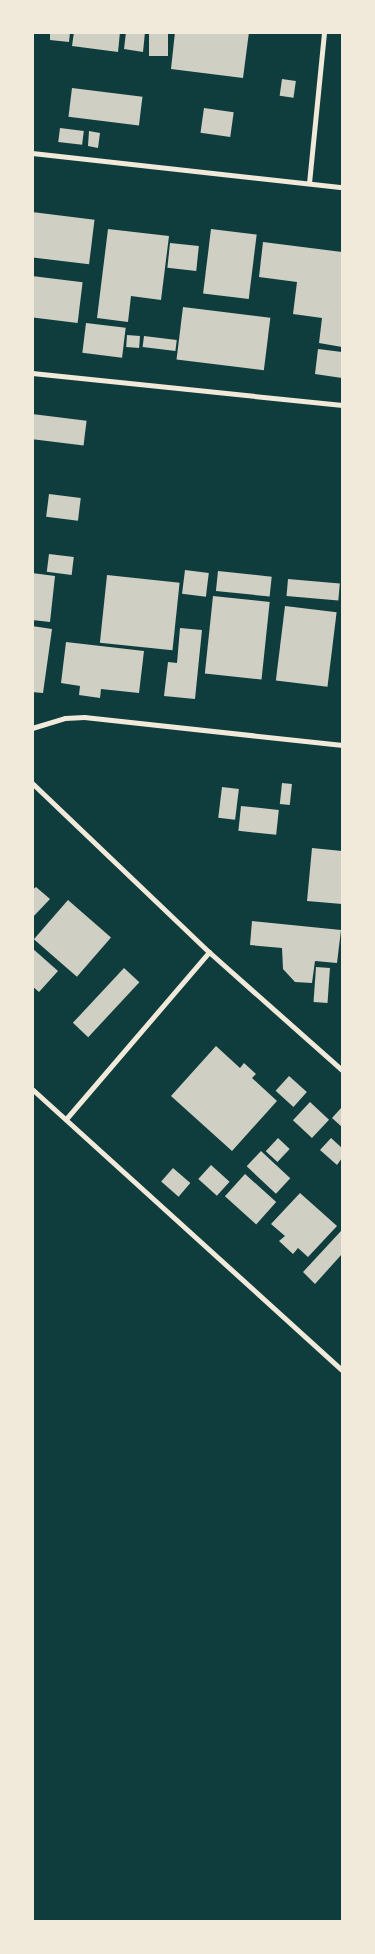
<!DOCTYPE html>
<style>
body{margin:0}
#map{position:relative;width:375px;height:1954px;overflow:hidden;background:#0f3d3e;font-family:Commissioner,sans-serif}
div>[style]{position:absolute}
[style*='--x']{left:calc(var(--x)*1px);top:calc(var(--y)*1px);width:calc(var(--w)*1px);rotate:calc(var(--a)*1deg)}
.building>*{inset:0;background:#cfcfc3;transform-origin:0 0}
.minor>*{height:5px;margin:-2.5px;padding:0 2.5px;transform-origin:2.5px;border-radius:2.5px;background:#f1e9da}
span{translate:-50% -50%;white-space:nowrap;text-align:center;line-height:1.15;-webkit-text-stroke:4px #f1e9da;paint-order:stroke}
.frame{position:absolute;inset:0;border:34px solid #f1e9da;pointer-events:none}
</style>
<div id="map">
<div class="building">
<i style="clip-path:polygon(50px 32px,70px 32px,69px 42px,50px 40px)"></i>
<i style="clip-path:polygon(74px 32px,120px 32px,118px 52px,72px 46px)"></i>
<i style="clip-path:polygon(126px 32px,145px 32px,143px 52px,124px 49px)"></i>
<i style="left:149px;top:32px;width:19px;height:24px"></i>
<i style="clip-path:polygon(175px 32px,249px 32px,243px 78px,171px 69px)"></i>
<i style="left:282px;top:79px;width:14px;height:17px;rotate:8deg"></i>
<i style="left:72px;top:88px;width:71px;height:29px;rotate:7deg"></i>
<i style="left:204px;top:108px;width:30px;height:25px;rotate:8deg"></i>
<i style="left:60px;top:128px;width:24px;height:14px;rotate:7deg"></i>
<i style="clip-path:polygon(89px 131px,100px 133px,98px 148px,88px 146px)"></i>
<i style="left:32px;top:212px;width:63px;height:45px;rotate:7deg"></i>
<i style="clip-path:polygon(108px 229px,169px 236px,161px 300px,131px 296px,128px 322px,97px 318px)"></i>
<i style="left:211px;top:229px;width:46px;height:65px;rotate:7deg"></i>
<i style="clip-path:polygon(263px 242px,342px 252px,342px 347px,319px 343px,322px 318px,293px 314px,297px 282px,259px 277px)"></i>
<i style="left:170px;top:243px;width:29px;height:25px;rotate:6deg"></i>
<i style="left:32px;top:276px;width:51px;height:41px;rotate:7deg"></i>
<i style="left:183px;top:307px;width:88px;height:53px;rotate:7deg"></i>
<i style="left:86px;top:323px;width:40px;height:30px;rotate:7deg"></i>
<i style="left:127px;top:335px;width:13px;height:12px;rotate:4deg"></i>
<i style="left:144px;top:336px;width:33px;height:11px;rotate:7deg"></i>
<i style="clip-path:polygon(318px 349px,342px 352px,342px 378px,315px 374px)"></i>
<i style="left:32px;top:414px;width:55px;height:25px;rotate:7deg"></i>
<i style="left:49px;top:494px;width:32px;height:23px;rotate:7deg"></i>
<i style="left:49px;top:554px;width:25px;height:18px;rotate:7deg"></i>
<i style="left:185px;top:570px;width:24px;height:24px;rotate:7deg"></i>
<i style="left:218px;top:571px;width:54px;height:20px;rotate:6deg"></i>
<i style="clip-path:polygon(32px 573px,55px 576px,50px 622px,32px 620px)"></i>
<i style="left:107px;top:575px;width:73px;height:68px;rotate:6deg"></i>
<i style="left:288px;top:579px;width:52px;height:17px;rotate:5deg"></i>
<i style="left:213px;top:596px;width:57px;height:78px;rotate:6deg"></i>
<i style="left:285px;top:606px;width:52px;height:75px;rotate:7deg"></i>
<i style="clip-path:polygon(32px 626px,52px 629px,43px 693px,32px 692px)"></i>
<i style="clip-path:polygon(180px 628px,202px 630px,195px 699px,164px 696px,168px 662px,177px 663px)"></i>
<i style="clip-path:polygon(66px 642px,144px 651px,139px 693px,101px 689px,100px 698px,79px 695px,80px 686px,61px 683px)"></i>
<i style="left:282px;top:783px;width:10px;height:21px;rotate:6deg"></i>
<i style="left:222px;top:787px;width:17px;height:31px;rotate:7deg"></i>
<i style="left:241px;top:806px;width:38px;height:25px;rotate:6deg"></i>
<i style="clip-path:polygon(312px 848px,342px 851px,342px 904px,307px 901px)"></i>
<i style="clip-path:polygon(36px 887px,50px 899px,32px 918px,32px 890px)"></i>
<i style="left:68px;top:900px;width:57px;height:52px;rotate:41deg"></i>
<i style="clip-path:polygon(252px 921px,341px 930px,337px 963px,315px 961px,312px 983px,295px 982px,283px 969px,282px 948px,250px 945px)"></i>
<i style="clip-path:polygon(32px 948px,58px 971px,39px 992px,32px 986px)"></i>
<i style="left:316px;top:967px;width:14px;height:35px;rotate:4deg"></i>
<i style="left:124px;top:968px;width:21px;height:75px;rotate:43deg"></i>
<i style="clip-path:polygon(216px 1046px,240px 1068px,244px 1063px,256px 1074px,252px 1078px,277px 1101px,232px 1151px,171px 1096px)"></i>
<i style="left:289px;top:1076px;width:24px;height:20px;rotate:42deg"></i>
<i style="left:310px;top:1102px;width:26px;height:25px;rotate:43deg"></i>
<i style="clip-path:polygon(342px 1107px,342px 1127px,332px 1118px)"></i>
<i style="left:278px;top:1138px;width:16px;height:18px;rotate:43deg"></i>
<i style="clip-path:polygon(331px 1138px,342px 1148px,342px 1158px,337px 1165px,320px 1150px)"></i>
<i style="left:261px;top:1151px;width:40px;height:21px;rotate:43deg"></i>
<i style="left:211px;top:1165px;width:25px;height:19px;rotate:42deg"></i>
<i style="left:173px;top:1168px;width:23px;height:18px;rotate:41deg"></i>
<i style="left:245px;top:1174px;width:42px;height:30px;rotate:42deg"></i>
<i style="clip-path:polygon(300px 1193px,337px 1226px,308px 1257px,298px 1248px,293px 1254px,279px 1241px,285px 1236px,271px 1224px)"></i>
<i style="clip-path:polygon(341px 1231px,342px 1254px,315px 1284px,303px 1272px)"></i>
</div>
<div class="minor">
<i style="--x:32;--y:153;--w:312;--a:6.3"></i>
<i style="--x:309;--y:183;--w:152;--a:-84.3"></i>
<i style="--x:32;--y:373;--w:312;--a:5.9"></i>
<i style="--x:32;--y:728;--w:34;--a:-17"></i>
<i style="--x:65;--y:718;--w:19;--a:-3"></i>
<i style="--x:84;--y:717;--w:260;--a:6.2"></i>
<i style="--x:32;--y:783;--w:245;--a:43.7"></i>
<i style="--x:209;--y:952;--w:178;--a:41.6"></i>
<i style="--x:32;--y:1089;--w:418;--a:42.2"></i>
<i style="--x:66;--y:1119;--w:220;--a:-49.4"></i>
</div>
<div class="frame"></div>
</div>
